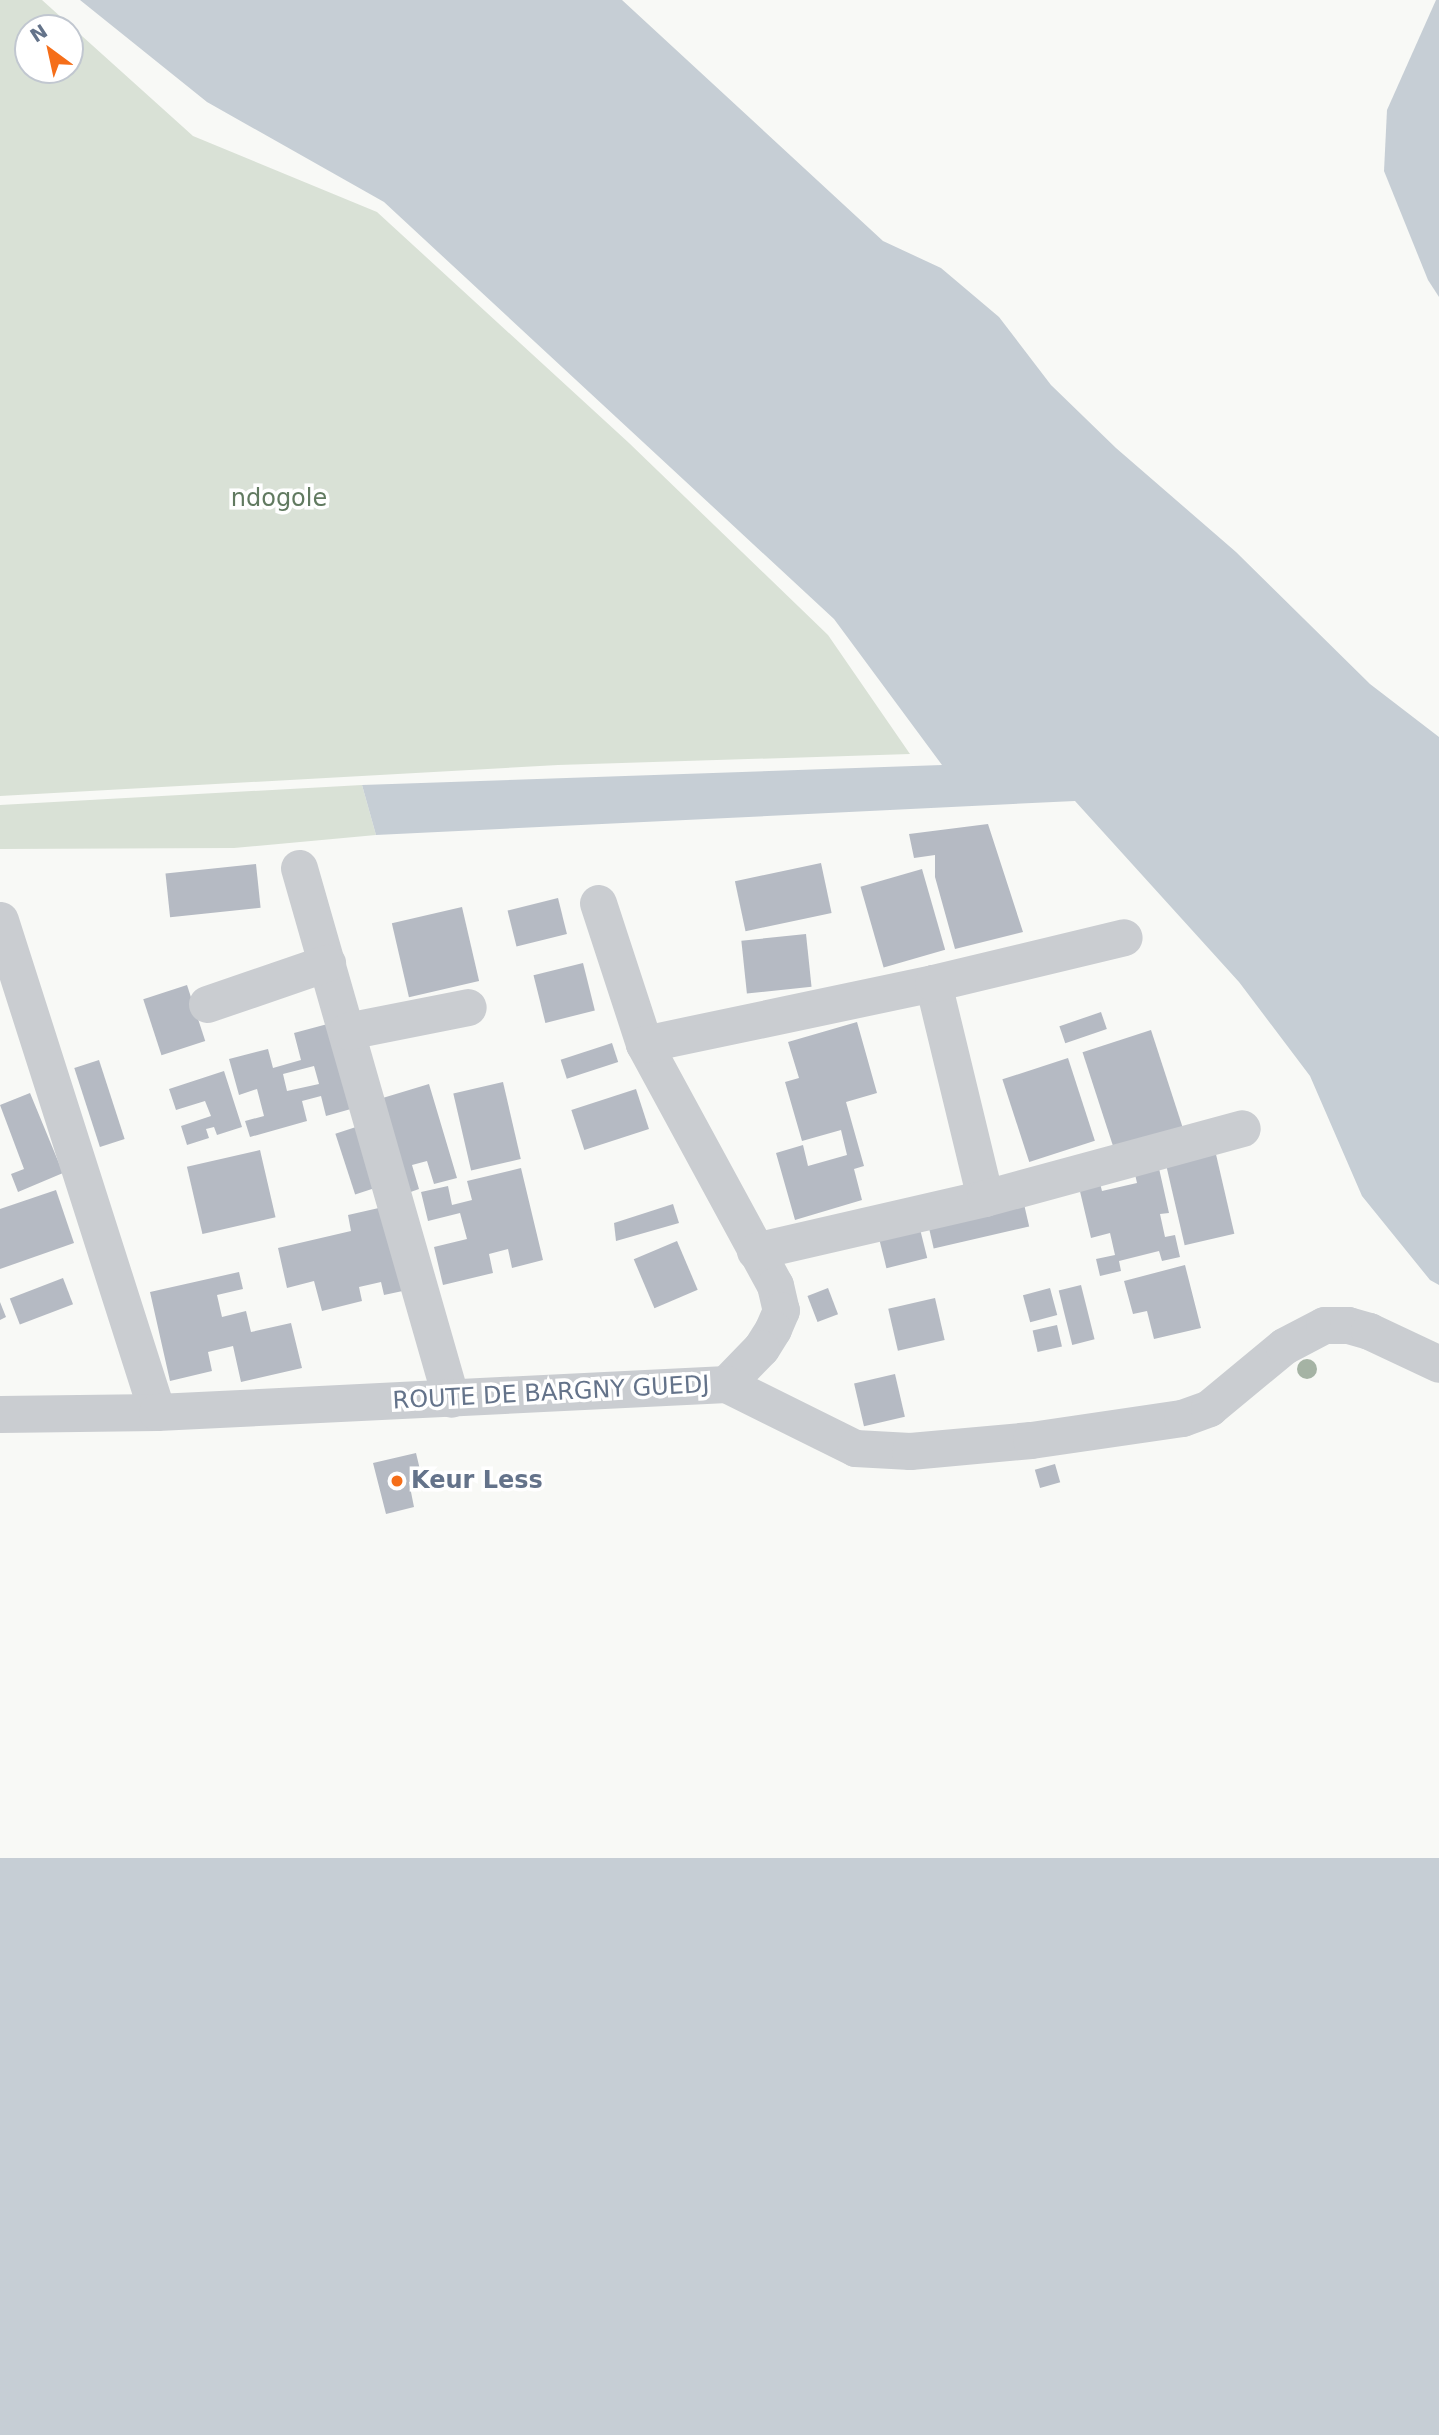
<!DOCTYPE html>
<style>
body{margin:0}
#map{position:relative;width:1439px;height:2435px;overflow:hidden;background:#f8f9f6;font-family:"DejaVu Sans",sans-serif}
div>[style]{position:absolute}
[style*='--x']{left:calc(var(--x)*1px);top:calc(var(--y)*1px);width:calc(var(--w)*1px);rotate:calc(var(--a)*1deg)}
.green>*{inset:0;background:#d9e1d6}
.water>*{inset:0;background:#c6ced5;transform-origin:0 0}
.building>*{inset:0;background:#b5bac3;transform-origin:0 0}
.minor>*{height:37px;margin:-18.5px;padding:0 18.5px;transform-origin:18.5px;border-radius:18.5px;background:#cacdd1}
.trees>*{width:20px;height:20px;margin:-10px;border-radius:50%;background:#a5b3a4}
.dots>*{width:19px;height:19px;translate:-50% -50%;box-sizing:border-box;border:4px solid #fff;border-radius:50%}
span{translate:-50% -50%;white-space:nowrap;text-align:center;line-height:1.15;-webkit-text-stroke:7px #fff;paint-order:stroke}
.park-label{font-size:24px;color:#617a60}
.street-label{font-size:24px;color:#64738a}
.poi-label{font-size:24px;color:#64738a;font-weight:700}
.left{translate:0 -50%;text-align:left}
.north{position:absolute;left:14px;top:14px;width:70px;height:70px;box-sizing:border-box;background:#fff;border:2px solid #c1c7d0;border-radius:50%;rotate:327deg;font-size:19px;font-weight:700;line-height:28px;text-align:center;color:#64738a}
.north::after{content:'';display:block;margin:auto;width:24px;height:32px;background:#f56e19;clip-path:polygon(50% 0,100% 100%,50% 72%,0 100%)}
</style>
<div id="map">
<div class="green">
<i style="clip-path:polygon(evenodd,0 0,42px 0,193px 136px,377px 212px,629px 443px,828px 635px,910px 754px,558px 765px,0 796px,0 0,70px 28px,70px 70px,28px 70px,28px 28px,70px 28px)"></i>
<i style="clip-path:polygon(362px 785px,376px 835px,234px 848px,0 849px,0 805px)"></i>
</div>
<div class="water">
<i style="clip-path:polygon(80px 0,622px 0,883px 241px,941px 268px,999px 317px,1051px 385px,1116px 448px,1236px 552px,1370px 684px,1439px 737px,1439px 1285px,1430px 1280px,1362px 1196px,1310px 1076px,1239px 982px,1075px 801px,376px 835px,362px 785px,942px 765px,834px 619px,384px 202px,207px 102px)"></i>
<i style="clip-path:polygon(1436px 0,1439px 0,1439px 297px,1428px 280px,1384px 171px,1387px 110px)"></i>
<i style="left:1439px;top:1858px;width:577px;height:1439px;rotate:90deg"></i>
</div>
<div class="building">
<i style="clip-path:polygon(988px 824px,1023px 932px,955px 949px,935px 877px,935px 855px,914px 858px,909px 834px)"></i>
<i style="left:821px;top:863px;width:51px;height:88px;rotate:78deg"></i>
<i style="left:256px;top:864px;width:44px;height:91px;rotate:84deg"></i>
<i style="left:922px;top:869px;width:84px;height:64px;rotate:74deg"></i>
<i style="left:558px;top:898px;width:37px;height:52px;rotate:76deg"></i>
<i style="left:462px;top:907px;width:76px;height:72px;rotate:77deg"></i>
<i style="left:806px;top:934px;width:53px;height:65px;rotate:84deg"></i>
<i style="left:583px;top:963px;width:49px;height:51px;rotate:76deg"></i>
<i style="left:187px;top:985px;width:59px;height:46px;rotate:72deg"></i>
<i style="left:1101px;top:1012px;width:18px;height:44px;rotate:71deg"></i>
<i style="clip-path:polygon(evenodd,335px 1022px,358px 1107px,326px 1116px,321px 1096px,302px 1101px,307px 1121px,250px 1137px,245px 1121px,264px 1116px,257px 1089px,239px 1095px,229px 1059px,268px 1049px,273px 1068px,301px 1060px,294px 1033px,335px 1022px,314px 1066px,319px 1084px,287px 1091px,283px 1074px,314px 1066px)"></i>
<i style="clip-path:polygon(857px 1022px,877px 1093px,846px 1102px,864px 1166px,854px 1169px,862px 1200px,795px 1220px,776px 1153px,803px 1145px,808px 1166px,847px 1155px,841px 1130px,802px 1141px,785px 1082px,799px 1078px,788px 1042px)"></i>
<i style="left:1151px;top:1030px;width:105px;height:72px;rotate:72deg"></i>
<i style="left:612px;top:1043px;width:20px;height:54px;rotate:72deg"></i>
<i style="left:1068px;top:1058px;width:87px;height:69px;rotate:72deg"></i>
<i style="left:99px;top:1060px;width:83px;height:26px;rotate:72deg"></i>
<i style="clip-path:polygon(224px 1071px,242px 1127px,217px 1135px,214px 1127px,206px 1129px,209px 1138px,187px 1145px,181px 1126px,211px 1116px,205px 1101px,176px 1110px,169px 1089px)"></i>
<i style="left:503px;top:1082px;width:79px;height:51px;rotate:77deg"></i>
<i style="clip-path:polygon(429px 1084px,457px 1178px,434px 1184px,427px 1161px,412px 1165px,419px 1189px,405px 1194px,376px 1100px)"></i>
<i style="left:636px;top:1089px;width:42px;height:68px;rotate:72deg"></i>
<i style="clip-path:polygon(30px 1093px,63px 1173px,18px 1192px,11px 1174px,24px 1169px,0 1105px)"></i>
<i style="left:362px;top:1125px;width:64px;height:28px;rotate:72deg"></i>
<i style="left:260px;top:1150px;width:69px;height:75px;rotate:77deg"></i>
<i style="left:1215px;top:1150px;width:86px;height:51px;rotate:77deg"></i>
<i style="clip-path:polygon(1158px 1164px,1169px 1213px,1160px 1214px,1165px 1237px,1175px 1235px,1180px 1257px,1162px 1261px,1159px 1251px,1119px 1261px,1121px 1271px,1100px 1276px,1096px 1259px,1115px 1255px,1110px 1233px,1091px 1238px,1078px 1183px,1099px 1179px,1102px 1191px,1137px 1183px,1134px 1170px)"></i>
<i style="clip-path:polygon(521px 1168px,543px 1260px,512px 1268px,508px 1249px,489px 1254px,493px 1273px,443px 1285px,434px 1247px,467px 1239px,460px 1213px,428px 1221px,421px 1192px,448px 1186px,452px 1205px,472px 1200px,467px 1181px)"></i>
<i style="clip-path:polygon(56px 1190px,74px 1243px,0 1269px,0 1209px)"></i>
<i style="clip-path:polygon(673px 1204px,679px 1223px,616px 1241px,614px 1223px)"></i>
<i style="left:1024px;top:1204px;width:23px;height:98px;rotate:77deg"></i>
<i style="clip-path:polygon(392px 1205px,412px 1289px,384px 1295px,381px 1282px,359px 1287px,362px 1301px,322px 1311px,314px 1281px,287px 1288px,278px 1248px,351px 1231px,348px 1215px)"></i>
<i style="left:919px;top:1225px;width:34px;height:42px;rotate:76deg"></i>
<i style="left:677px;top:1241px;width:53px;height:47px;rotate:67deg"></i>
<i style="clip-path:polygon(1185px 1265px,1201px 1328px,1154px 1339px,1147px 1311px,1133px 1314px,1124px 1281px)"></i>
<i style="clip-path:polygon(239px 1272px,243px 1289px,217px 1295px,222px 1317px,246px 1311px,251px 1332px,291px 1323px,302px 1368px,241px 1382px,233px 1346px,208px 1352px,212px 1371px,170px 1381px,150px 1292px)"></i>
<i style="left:63px;top:1278px;width:28px;height:57px;rotate:69deg"></i>
<i style="left:1081px;top:1285px;width:56px;height:23px;rotate:76deg"></i>
<i style="left:828px;top:1288px;width:28px;height:22px;rotate:69deg"></i>
<i style="left:1050px;top:1288px;width:28px;height:28px;rotate:75deg"></i>
<i style="left:935px;top:1298px;width:43px;height:48px;rotate:77deg"></i>
<i style="clip-path:polygon(0 1302px,6px 1317px,0 1320px)"></i>
<i style="left:1057px;top:1325px;width:22px;height:25px;rotate:77deg"></i>
<i style="left:895px;top:1374px;width:44px;height:42px;rotate:77deg"></i>
<i style="clip-path:polygon(416px 1453px,422px 1478px,409px 1482px,414px 1507px,386px 1514px,373px 1463px)"></i>
<i style="left:1055px;top:1464px;width:19px;height:21px;rotate:74deg"></i>
</div>
<div class="minor">
<i style="--x:299;--y:868;--w:552;--a:74.03"></i>
<i style="--x:598;--y:903;--w:148;--a:71.9"></i>
<i style="--x:644;--y:1044;--w:274;--a:61.5"></i>
<i style="--x:775;--y:1285;--w:26;--a:77"></i>
<i style="--x:781;--y:1310;--w:21;--a:113"></i>
<i style="--x:773;--y:1329;--w:22;--a:122"></i>
<i style="--x:761;--y:1348;--w:50;--a:134.2"></i>
<i style="--x:0;--y:920;--w:516;--a:72.3"></i>
<i style="--x:933;--y:983;--w:221;--a:76.4"></i>
<i style="--x:207;--y:1004;--w:127;--a:-18.9"></i>
<i style="--x:347;--y:1031;--w:123;--a:-11.2"></i>
<i style="--x:644;--y:1044;--w:295;--a:-11.9"></i>
<i style="--x:933;--y:983;--w:196;--a:-13.5"></i>
<i style="--x:755;--y:1251;--w:236;--a:-13"></i>
<i style="--x:985;--y:1198;--w:266;--a:-15.2"></i>
<i style="--x:0;--y:1414;--w:157;--a:-0.7"></i>
<i style="--x:157;--y:1412;--w:570;--a:-2.82"></i>
<i style="--x:726;--y:1384;--w:144;--a:26.4"></i>
<i style="--x:855;--y:1448;--w:55;--a:3.1"></i>
<i style="--x:910;--y:1451;--w:121;--a:-5.2"></i>
<i style="--x:1031;--y:1440;--w:153;--a:-8.3"></i>
<i style="--x:1182;--y:1418;--w:29;--a:-20"></i>
<i style="--x:1209;--y:1408;--w:97;--a:-39.6"></i>
<i style="--x:1284;--y:1346;--w:45;--a:-27.7"></i>
<i style="--x:1324;--y:1325;--w:24;--a:0"></i>
<i style="--x:1348;--y:1325;--w:22;--a:16"></i>
<i style="--x:1369;--y:1331;--w:77;--a:25.2"></i>
</div>
<div class="trees">
<i style="left:1307px;top:1369px"></i>
</div>
<div class="dots">
<i style="left:397px;top:1481px;background:#f56e19"></i>
</div>
<div class="park-label">
<span style="left:279px;top:499px">ndogole</span>
</div>
<div class="street-label">
<span style="left:551px;top:1393px;rotate:-3deg">ROUTE DE BARGNY GUEDJ</span>
</div>
<div class="poi-label">
<span class="left" style="left:411px;top:1481px">Keur Less</span>
</div>
<div class="north">N</div>
</div>
